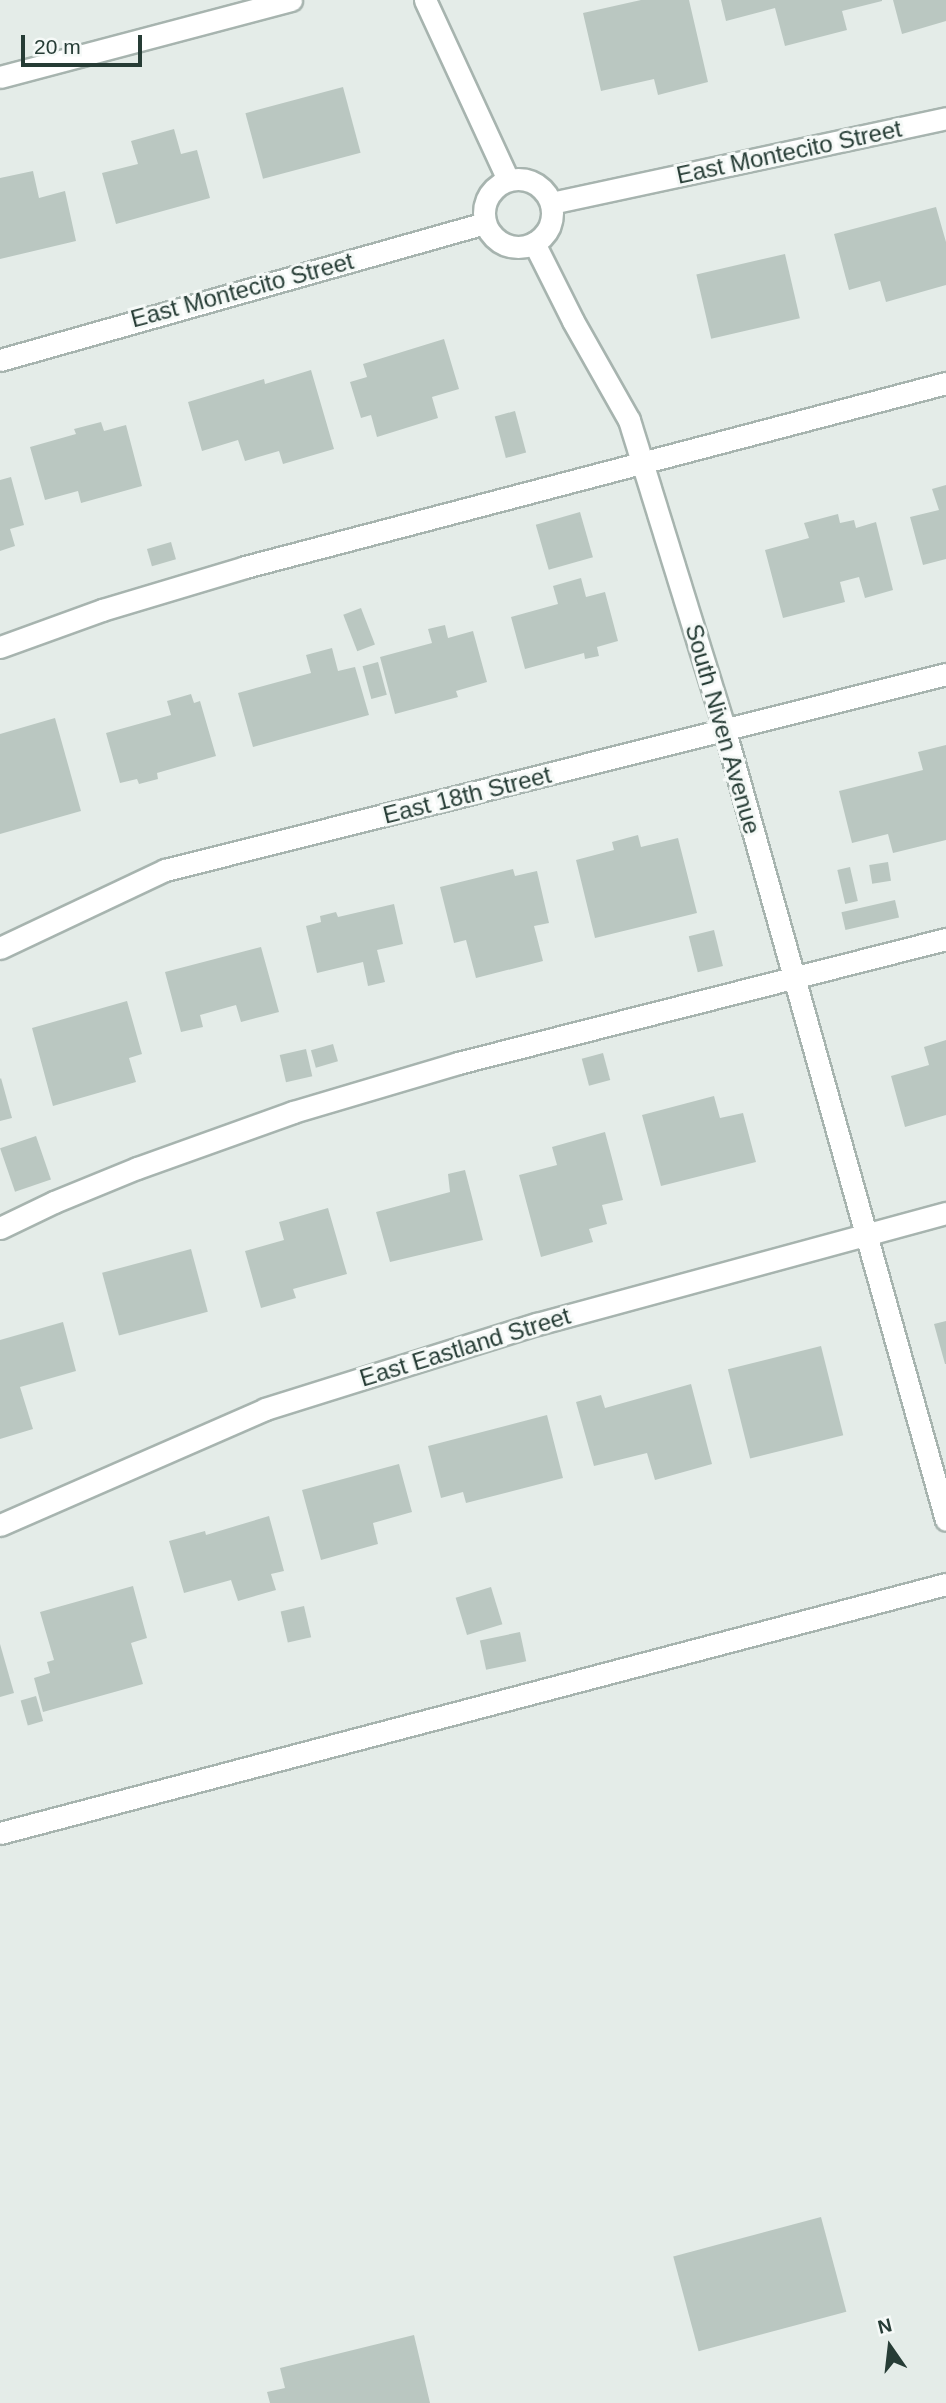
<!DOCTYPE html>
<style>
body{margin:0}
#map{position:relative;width:946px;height:2403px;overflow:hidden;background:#e4ece8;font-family:Arial,sans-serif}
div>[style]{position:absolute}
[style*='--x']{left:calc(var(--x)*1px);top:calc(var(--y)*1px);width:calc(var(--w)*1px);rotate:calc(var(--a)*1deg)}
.building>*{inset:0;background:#bac7c1;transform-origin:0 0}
.roads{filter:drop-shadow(2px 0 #a7b4af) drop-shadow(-2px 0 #a7b4af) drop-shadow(0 2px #a7b4af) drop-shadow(0 -2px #a7b4af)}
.minor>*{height:21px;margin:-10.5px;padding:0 10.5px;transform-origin:10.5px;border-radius:10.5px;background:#fff}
.minor>.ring{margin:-10.5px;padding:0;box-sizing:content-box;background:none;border:21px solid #fff;border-radius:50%}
span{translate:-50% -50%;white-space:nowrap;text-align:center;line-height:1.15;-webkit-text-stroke:6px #f5f9f7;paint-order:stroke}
.street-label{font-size:24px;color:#263c35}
.north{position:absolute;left:855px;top:2312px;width:70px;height:70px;-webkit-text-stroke:5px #f5f9f7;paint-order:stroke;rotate:346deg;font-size:19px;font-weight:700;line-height:28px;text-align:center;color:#263c35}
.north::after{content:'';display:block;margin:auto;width:24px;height:32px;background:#263c35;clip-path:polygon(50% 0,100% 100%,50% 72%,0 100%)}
.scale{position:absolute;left:21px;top:35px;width:121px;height:32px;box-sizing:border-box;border:4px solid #263c35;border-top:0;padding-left:9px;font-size:21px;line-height:24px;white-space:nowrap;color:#263c35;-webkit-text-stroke:5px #f5f9f7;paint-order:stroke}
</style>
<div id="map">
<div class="building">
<i style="clip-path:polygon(641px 0,689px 0,708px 82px,658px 95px,654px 79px,601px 91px,583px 13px)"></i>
<i style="clip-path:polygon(721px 0,882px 0,882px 1px,842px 11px,847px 30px,785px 46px,775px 8px,726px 21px)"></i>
<i style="clip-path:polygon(893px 0,946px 0,946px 21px,902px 34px)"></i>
<i style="left:343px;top:87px;width:68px;height:101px;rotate:75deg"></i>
<i style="clip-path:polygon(174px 129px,181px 154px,197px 150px,210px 198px,116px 224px,102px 173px,138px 164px,131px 141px)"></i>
<i style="clip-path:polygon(33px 171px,39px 198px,65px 191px,76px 241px,0 259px,0 178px)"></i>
<i style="clip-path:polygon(936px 207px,946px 242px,946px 285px,886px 302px,880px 281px,849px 290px,834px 234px)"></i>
<i style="left:785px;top:254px;width:66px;height:91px;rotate:77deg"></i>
<i style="clip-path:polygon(444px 339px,459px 389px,432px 397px,438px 418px,377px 437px,371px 415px,361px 418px,350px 382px,367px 377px,363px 364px)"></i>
<i style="clip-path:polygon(311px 370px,334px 449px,283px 464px,279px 451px,245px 461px,238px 440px,202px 451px,188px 402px,264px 379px,265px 384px)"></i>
<i style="left:515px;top:411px;width:43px;height:21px;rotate:75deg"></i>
<i style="clip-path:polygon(101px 422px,104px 431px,126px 425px,142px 486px,81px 503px,78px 491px,45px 500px,30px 447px,76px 434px,74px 429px)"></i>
<i style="clip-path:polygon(11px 477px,24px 525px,10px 529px,15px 546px,0 551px,0 480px)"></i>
<i style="clip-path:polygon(946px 485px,946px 559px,923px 565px,910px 517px,939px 510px,932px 489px)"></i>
<i style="left:580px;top:512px;width:47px;height:46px;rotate:74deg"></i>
<i style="clip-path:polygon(838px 514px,840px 523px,854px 520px,856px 528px,876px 522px,893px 590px,865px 598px,859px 577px,840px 582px,845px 602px,783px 618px,765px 550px,809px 538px,804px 523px)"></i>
<i style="left:171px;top:542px;width:18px;height:25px;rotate:74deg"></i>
<i style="clip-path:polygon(581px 578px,586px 597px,605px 592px,618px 641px,597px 647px,599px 656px,585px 659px,584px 653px,525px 669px,511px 617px,558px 604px,553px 586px)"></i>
<i style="left:361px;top:608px;width:39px;height:19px;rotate:69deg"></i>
<i style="clip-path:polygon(445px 625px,448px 638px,473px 631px,487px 682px,456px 691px,458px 697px,395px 714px,380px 657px,432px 643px,428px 629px)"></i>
<i style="clip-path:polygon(332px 648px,338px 671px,355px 667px,369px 715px,253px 747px,238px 693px,311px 673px,306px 655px)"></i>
<i style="left:378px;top:662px;width:34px;height:16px;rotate:75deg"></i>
<i style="clip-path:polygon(191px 694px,194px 703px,200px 701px,216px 756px,157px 773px,158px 779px,139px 784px,137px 779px,120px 783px,106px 733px,171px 715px,167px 701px)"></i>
<i style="clip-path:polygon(55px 718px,81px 811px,0 834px,0 734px)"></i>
<i style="clip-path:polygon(946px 745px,946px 840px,893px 853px,888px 834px,852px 843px,839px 791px,923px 770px,918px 752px)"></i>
<i style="clip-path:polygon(638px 835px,641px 847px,678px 838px,697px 913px,595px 938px,576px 860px,614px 850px,612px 842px)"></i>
<i style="left:888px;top:862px;width:19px;height:19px;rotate:81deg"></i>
<i style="left:850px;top:867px;width:35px;height:13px;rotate:77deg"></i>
<i style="clip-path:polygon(513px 869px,515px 876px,537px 871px,549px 923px,534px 926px,543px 961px,476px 978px,466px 940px,454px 943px,440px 887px)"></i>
<i style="left:895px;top:900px;width:18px;height:55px;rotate:77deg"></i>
<i style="clip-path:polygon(394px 904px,403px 944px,377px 950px,385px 982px,368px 986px,363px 962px,317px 973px,306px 926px,321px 922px,320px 916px,336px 912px,338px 917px)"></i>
<i style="left:714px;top:930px;width:37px;height:26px;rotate:76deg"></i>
<i style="clip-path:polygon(261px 947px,279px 1012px,241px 1022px,236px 1005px,200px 1015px,203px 1027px,181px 1032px,165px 972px)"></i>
<i style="clip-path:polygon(127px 1001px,142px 1054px,129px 1058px,136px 1082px,53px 1106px,32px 1028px)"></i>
<i style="clip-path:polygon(946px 1040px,946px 1115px,905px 1127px,891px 1076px,929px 1065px,924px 1047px)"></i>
<i style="left:333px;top:1044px;width:18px;height:23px;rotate:74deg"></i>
<i style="left:306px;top:1049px;width:28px;height:27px;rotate:77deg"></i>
<i style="left:603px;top:1053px;width:28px;height:22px;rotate:75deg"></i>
<i style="clip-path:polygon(1px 1078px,12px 1118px,0 1121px,0 1079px)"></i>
<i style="clip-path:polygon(714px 1096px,720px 1118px,743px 1113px,756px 1162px,661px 1186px,642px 1115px)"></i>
<i style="clip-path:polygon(605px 1132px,623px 1200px,602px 1205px,607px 1224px,589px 1229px,593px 1242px,541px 1257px,519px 1175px,557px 1165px,552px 1147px)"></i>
<i style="left:36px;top:1136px;width:46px;height:38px;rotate:71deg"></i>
<i style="clip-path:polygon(465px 1170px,483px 1240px,390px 1262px,376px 1212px,450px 1192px,448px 1174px)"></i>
<i style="clip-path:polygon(328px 1208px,347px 1274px,293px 1289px,296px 1298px,261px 1308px,245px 1251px,284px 1240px,279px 1222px)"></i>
<i style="left:191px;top:1249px;width:65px;height:92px;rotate:75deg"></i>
<i style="clip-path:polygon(946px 1321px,946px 1364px,945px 1364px,934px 1324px)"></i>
<i style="clip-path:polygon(63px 1322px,76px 1371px,20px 1387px,33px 1429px,0 1439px,0 1340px)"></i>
<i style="left:821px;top:1346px;width:92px;height:96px;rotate:76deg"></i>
<i style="clip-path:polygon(691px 1384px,712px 1464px,655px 1480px,647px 1453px,594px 1466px,576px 1402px,601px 1395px,605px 1408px)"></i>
<i style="clip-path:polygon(547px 1415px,563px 1478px,466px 1503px,463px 1492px,441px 1498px,428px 1446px)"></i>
<i style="clip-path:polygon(399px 1464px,412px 1512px,373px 1523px,378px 1544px,321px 1560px,302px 1490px)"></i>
<i style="clip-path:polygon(269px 1516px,284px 1571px,271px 1574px,276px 1590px,238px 1601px,231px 1580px,184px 1593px,169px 1541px,205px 1531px,206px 1535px)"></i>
<i style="clip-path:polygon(133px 1586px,147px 1638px,131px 1643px,143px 1684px,43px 1712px,34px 1678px,50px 1673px,47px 1662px,54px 1660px,40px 1612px)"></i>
<i style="left:491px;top:1587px;width:39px;height:37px;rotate:73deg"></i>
<i style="left:304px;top:1606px;width:32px;height:24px;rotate:77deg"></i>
<i style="left:520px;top:1632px;width:30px;height:41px;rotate:78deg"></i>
<i style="clip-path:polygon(0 1644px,14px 1693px,0 1697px)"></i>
<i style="left:36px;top:1696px;width:26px;height:16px;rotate:74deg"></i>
<i style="left:821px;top:2217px;width:98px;height:153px;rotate:75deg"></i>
<i style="clip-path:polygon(414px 2335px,430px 2403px,270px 2403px,267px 2392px,285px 2388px,280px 2368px)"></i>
</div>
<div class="roads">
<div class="minor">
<i style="--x:425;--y:0;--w:198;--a:65.2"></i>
<i style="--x:0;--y:77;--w:301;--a:-14.8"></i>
<i class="ring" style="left:484px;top:179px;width:47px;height:47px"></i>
<i style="--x:551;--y:203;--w:404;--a:-12.1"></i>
<i style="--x:534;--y:243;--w:87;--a:63.4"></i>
<i style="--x:573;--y:321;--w:114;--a:60.5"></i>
<i style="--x:629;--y:420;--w:325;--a:72.8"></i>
<i style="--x:725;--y:731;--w:819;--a:74.35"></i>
<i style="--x:0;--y:360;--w:504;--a:-15.77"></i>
<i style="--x:0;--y:647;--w:109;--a:-19.9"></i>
<i style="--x:102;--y:610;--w:149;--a:-16.7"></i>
<i style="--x:245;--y:567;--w:725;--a:-14.71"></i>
<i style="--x:0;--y:948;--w:183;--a:-25.3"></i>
<i style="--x:165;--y:870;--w:805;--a:-14.09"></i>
<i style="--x:0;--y:1228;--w:60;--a:-25.7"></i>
<i style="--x:54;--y:1202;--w:90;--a:-22.3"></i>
<i style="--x:137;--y:1168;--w:166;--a:-19.7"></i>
<i style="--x:293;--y:1112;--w:172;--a:-16.5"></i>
<i style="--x:458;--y:1063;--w:504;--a:-14.26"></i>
<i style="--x:0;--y:1525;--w:289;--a:-23.6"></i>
<i style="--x:265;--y:1409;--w:285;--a:-17.4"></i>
<i style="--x:537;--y:1324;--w:424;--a:-15.2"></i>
<i style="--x:0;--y:1833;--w:978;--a:-14.75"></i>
</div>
</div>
<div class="street-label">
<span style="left:789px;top:152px;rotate:-12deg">East Montecito Street</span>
<span style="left:242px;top:290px;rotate:-15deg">East Montecito Street</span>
<span style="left:723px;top:729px;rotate:74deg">South Niven Avenue</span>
<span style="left:467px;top:795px;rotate:-14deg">East 18th Street</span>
<span style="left:465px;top:1347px;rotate:-17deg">East Eastland Street</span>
</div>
<div class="north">N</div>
<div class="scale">20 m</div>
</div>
